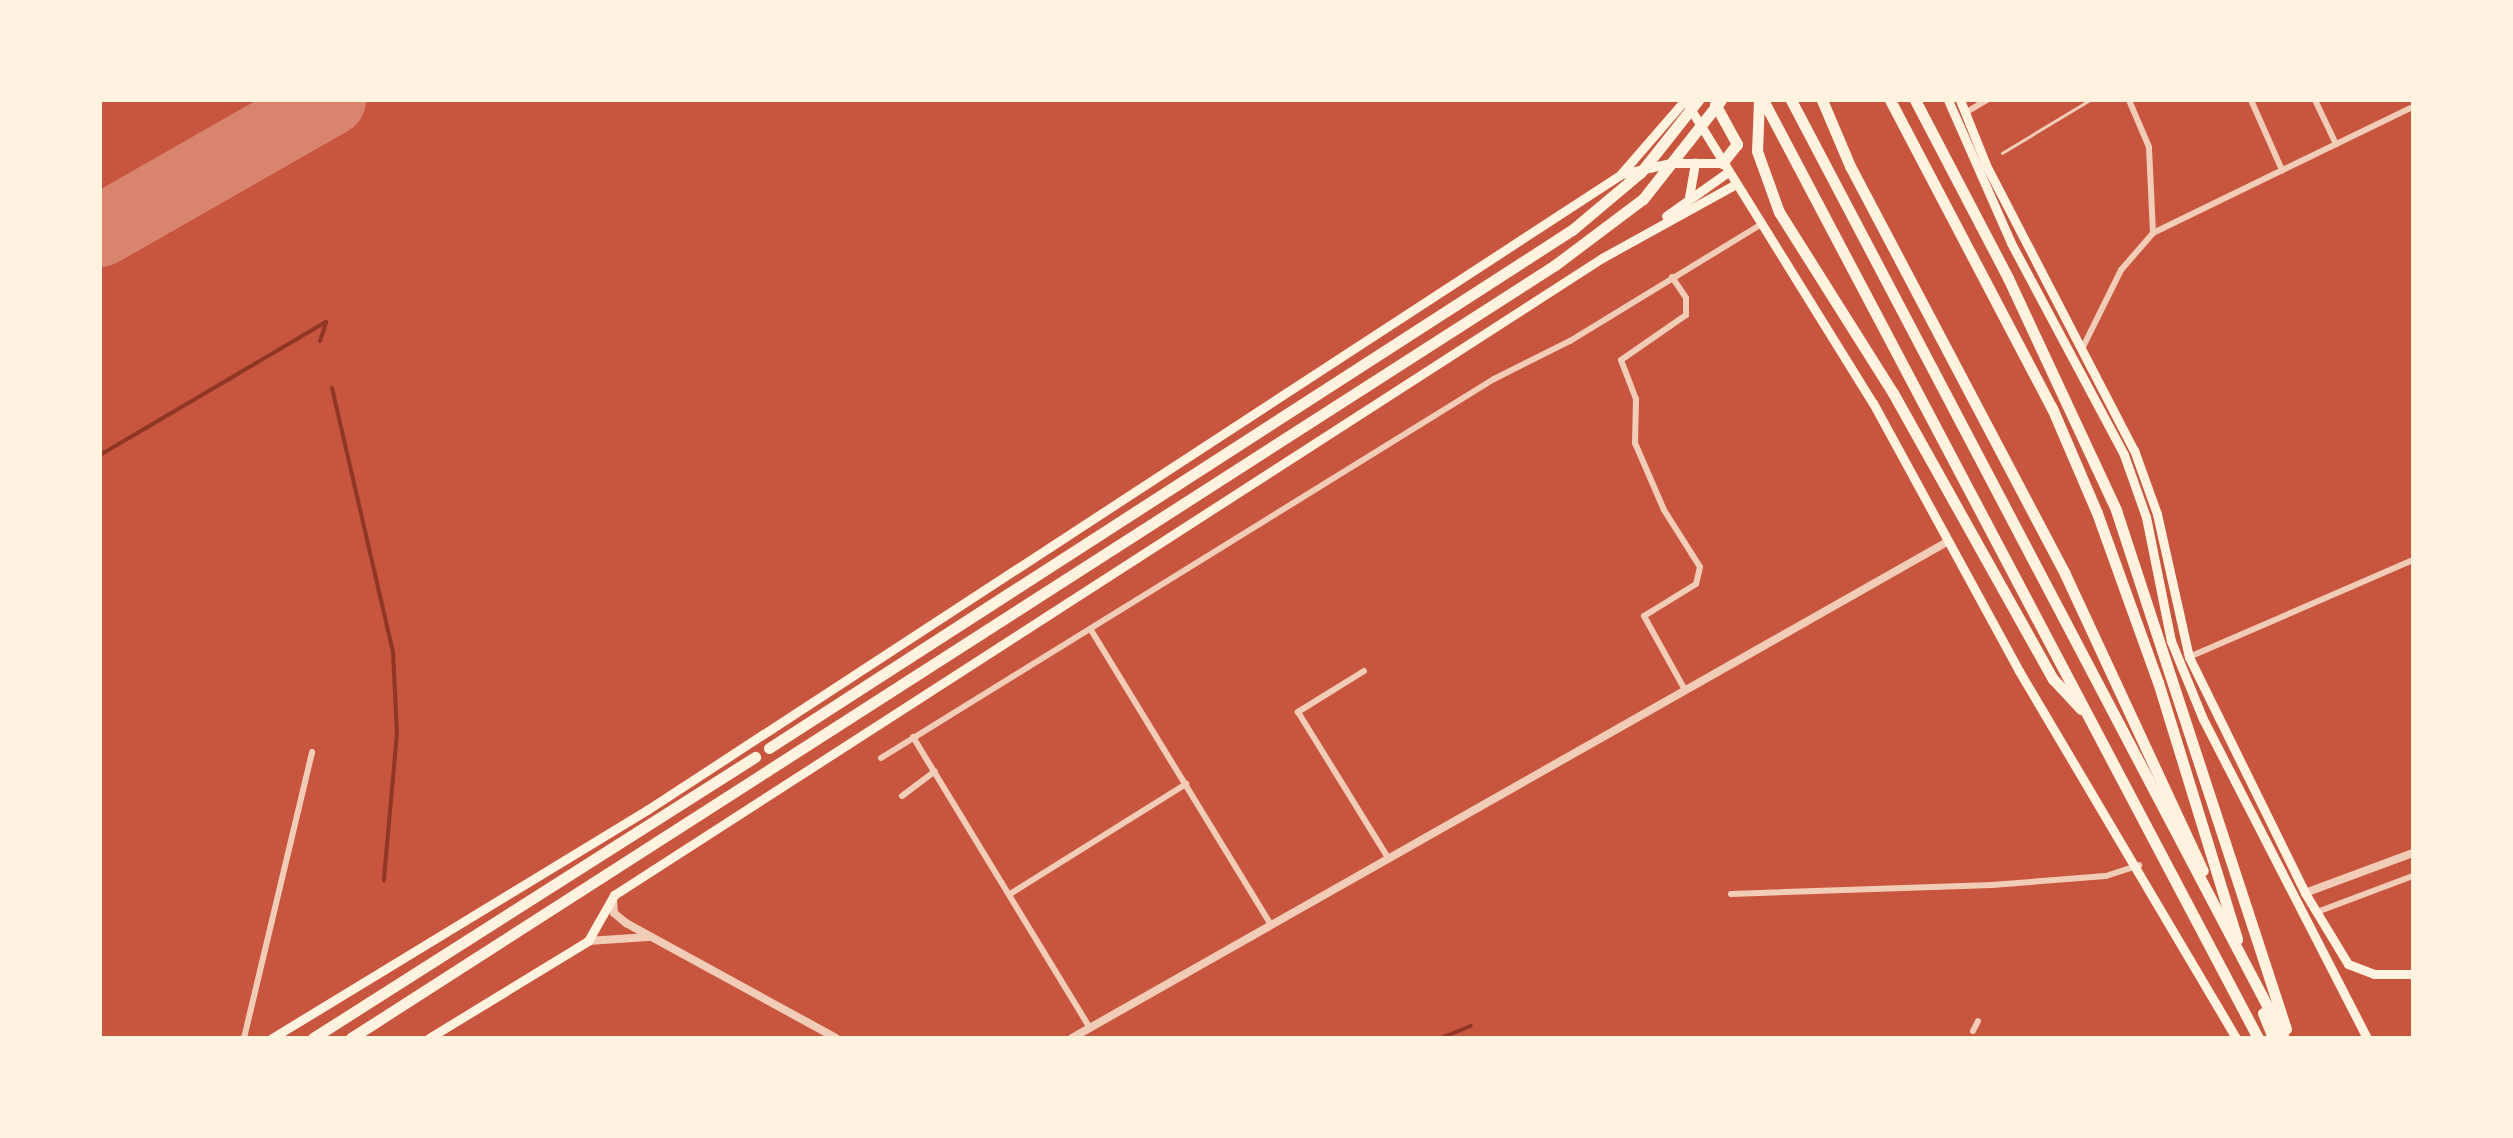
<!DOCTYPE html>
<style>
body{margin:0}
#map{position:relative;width:2513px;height:1138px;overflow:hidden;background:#c8553d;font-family:"DejaVu Sans",sans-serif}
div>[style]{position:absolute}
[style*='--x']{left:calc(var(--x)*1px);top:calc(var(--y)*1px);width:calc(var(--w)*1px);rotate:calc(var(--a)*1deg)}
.stream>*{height:4px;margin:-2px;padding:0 2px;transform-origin:2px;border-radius:2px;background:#8f3625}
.runway>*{height:72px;margin:-36px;padding:0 36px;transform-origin:36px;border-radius:36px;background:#d8846e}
.service>*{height:2.5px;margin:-1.25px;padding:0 1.25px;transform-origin:1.25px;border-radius:1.25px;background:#f1ccb7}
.minor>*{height:6px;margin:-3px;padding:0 3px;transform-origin:3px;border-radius:3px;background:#f1ccb7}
.tertiary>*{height:8px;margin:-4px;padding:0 4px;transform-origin:4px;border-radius:4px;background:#f1ccb7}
.secondary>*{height:9px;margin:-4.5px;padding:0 4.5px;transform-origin:4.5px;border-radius:4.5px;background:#fff3e0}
.motorway>*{height:11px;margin:-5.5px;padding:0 5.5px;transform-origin:5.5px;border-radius:5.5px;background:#fff3e0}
span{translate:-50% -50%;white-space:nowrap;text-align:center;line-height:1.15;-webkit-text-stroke:10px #fff3e0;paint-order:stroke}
.frame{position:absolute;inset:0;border:102px solid #fff3e0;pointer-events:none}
</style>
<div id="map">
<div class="stream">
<i style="--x:320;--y:341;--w:20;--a:-72"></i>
<i style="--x:332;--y:388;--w:271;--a:77"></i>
<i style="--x:393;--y:652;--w:81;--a:87.2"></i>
<i style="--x:397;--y:733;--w:148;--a:95.1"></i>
<i style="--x:100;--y:455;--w:262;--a:-30.5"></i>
<i style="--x:1441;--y:1038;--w:32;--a:-22"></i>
</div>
<div class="runway">
<i style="--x:100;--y:231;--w:265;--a:-29.7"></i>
</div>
<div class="service">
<i style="--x:2002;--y:153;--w:103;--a:-31.1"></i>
</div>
<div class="minor">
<i style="--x:2251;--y:100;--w:77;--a:66.1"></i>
<i style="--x:2315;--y:100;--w:49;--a:64.5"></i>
<i style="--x:1965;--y:113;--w:26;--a:-31"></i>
<i style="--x:2153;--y:233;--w:286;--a:-25.9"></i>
<i style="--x:1672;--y:277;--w:25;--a:56"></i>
<i style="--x:1686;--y:298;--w:17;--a:90"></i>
<i style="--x:1686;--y:315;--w:79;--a:145.3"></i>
<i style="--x:1621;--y:360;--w:42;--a:69"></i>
<i style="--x:1636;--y:399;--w:44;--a:91.3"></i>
<i style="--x:1635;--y:443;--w:73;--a:66.6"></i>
<i style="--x:1664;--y:510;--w:67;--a:57.7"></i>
<i style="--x:1700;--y:567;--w:17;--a:103"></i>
<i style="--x:1696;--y:584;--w:61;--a:148.4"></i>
<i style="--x:1644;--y:616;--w:85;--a:61"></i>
<i style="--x:2082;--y:349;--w:88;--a:-63.7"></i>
<i style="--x:2121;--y:270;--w:49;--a:-49.1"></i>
<i style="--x:2153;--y:233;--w:86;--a:-92.7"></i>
<i style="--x:2149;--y:147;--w:51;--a:-113.1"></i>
<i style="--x:1091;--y:630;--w:343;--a:58.6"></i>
<i style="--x:2189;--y:657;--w:244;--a:-23.4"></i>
<i style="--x:1364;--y:671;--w:78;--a:148.2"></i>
<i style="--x:1298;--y:712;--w:172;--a:58.3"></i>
<i style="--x:913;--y:737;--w:341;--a:58.7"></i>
<i style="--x:881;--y:758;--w:721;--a:-31.73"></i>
<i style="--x:1494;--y:379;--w:85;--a:-26.6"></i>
<i style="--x:1570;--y:341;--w:225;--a:-31.4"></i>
<i style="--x:902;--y:796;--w:41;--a:-37.1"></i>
<i style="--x:1010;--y:894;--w:208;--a:-32"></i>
<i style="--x:1731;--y:894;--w:261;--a:-2"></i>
<i style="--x:1992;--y:885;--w:114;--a:-4.5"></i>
<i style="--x:2106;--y:876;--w:35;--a:-18"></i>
<i style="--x:2317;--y:912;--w:103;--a:-20.6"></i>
<i style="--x:1973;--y:1031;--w:11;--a:-63"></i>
<i style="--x:244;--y:1038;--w:294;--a:-76.6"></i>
</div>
<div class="tertiary">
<i style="--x:2305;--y:893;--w:115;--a:-20.3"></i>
<i style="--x:613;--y:899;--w:14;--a:86"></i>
<i style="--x:614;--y:913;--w:16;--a:40"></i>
<i style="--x:626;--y:923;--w:239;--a:28.7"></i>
<i style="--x:588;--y:941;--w:60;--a:-3.8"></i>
<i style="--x:1072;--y:1038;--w:1006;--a:-29.55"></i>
</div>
<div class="secondary">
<i style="--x:1948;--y:100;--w:156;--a:66.2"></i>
<i style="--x:2011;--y:243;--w:240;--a:61.9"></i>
<i style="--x:2124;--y:455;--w:66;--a:70.5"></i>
<i style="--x:2146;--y:517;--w:126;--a:78.6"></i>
<i style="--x:2171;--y:641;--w:84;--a:67.7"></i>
<i style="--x:2203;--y:719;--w:359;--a:62.8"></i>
<i style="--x:1960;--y:100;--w:72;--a:68.1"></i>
<i style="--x:1987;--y:167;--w:319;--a:62.6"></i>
<i style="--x:2134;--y:450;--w:68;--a:70.2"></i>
<i style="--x:2157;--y:514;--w:147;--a:77.4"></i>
<i style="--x:2189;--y:657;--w:263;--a:63.8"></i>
<i style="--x:2305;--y:893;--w:83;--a:58.8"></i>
<i style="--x:2348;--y:964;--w:28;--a:21"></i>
<i style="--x:2374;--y:974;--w:39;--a:0"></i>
<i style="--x:1688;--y:105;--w:351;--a:58.2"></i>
<i style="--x:1873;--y:403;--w:305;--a:61.4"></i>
<i style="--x:2019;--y:671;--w:426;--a:59.4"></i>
<i style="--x:1622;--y:174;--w:50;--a:-12.7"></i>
<i style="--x:1671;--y:163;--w:51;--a:0"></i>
<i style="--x:1689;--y:197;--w:35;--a:-80"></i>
<i style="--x:1666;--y:216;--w:76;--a:-35.4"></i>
<i style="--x:272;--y:1038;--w:439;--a:-31.3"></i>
<i style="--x:647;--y:810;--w:1162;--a:-33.13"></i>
<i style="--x:1620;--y:175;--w:99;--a:-49.1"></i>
<i style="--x:429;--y:1038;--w:186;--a:-31.4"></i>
<i style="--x:588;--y:941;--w:53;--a:-60.5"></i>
<i style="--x:614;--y:895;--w:1176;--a:-32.81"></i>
<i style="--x:1602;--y:258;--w:153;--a:-28.9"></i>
</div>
<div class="motorway">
<i style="--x:1759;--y:100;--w:51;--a:92.2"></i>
<i style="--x:1757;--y:151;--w:65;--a:70.2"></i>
<i style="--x:1779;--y:212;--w:214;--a:57.8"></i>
<i style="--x:1893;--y:393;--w:328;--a:60.8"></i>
<i style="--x:2053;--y:679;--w:41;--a:47"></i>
<i style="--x:1763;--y:100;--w:1061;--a:62.18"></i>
<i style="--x:1791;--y:100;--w:1060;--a:62.27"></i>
<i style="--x:1822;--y:100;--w:72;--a:67"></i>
<i style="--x:1850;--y:166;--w:461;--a:62.2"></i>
<i style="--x:2065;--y:574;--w:327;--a:65.1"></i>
<i style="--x:1890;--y:100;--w:348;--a:62.3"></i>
<i style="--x:2052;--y:408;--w:114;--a:66.8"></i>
<i style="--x:2097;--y:513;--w:180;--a:70.2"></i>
<i style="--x:2158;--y:682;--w:269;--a:72.9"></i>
<i style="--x:1915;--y:100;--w:201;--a:62.4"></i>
<i style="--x:2008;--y:278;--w:256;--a:65"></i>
<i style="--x:2116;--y:510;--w:546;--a:71.86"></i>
<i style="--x:1715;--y:104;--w:46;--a:61.2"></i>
<i style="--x:1737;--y:144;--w:24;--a:128"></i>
<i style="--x:769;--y:748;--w:956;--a:-32.83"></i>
<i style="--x:1572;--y:230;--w:90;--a:-40"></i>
<i style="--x:1641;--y:172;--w:92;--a:-51.6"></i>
<i style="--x:2263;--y:1013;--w:27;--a:68"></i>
<i style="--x:313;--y:1038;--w:524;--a:-32.45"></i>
<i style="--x:351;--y:1038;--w:1431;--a:-32.7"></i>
<i style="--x:1555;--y:265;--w:110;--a:-36.9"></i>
<i style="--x:1643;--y:199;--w:126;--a:-51.8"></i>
</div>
<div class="frame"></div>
</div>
